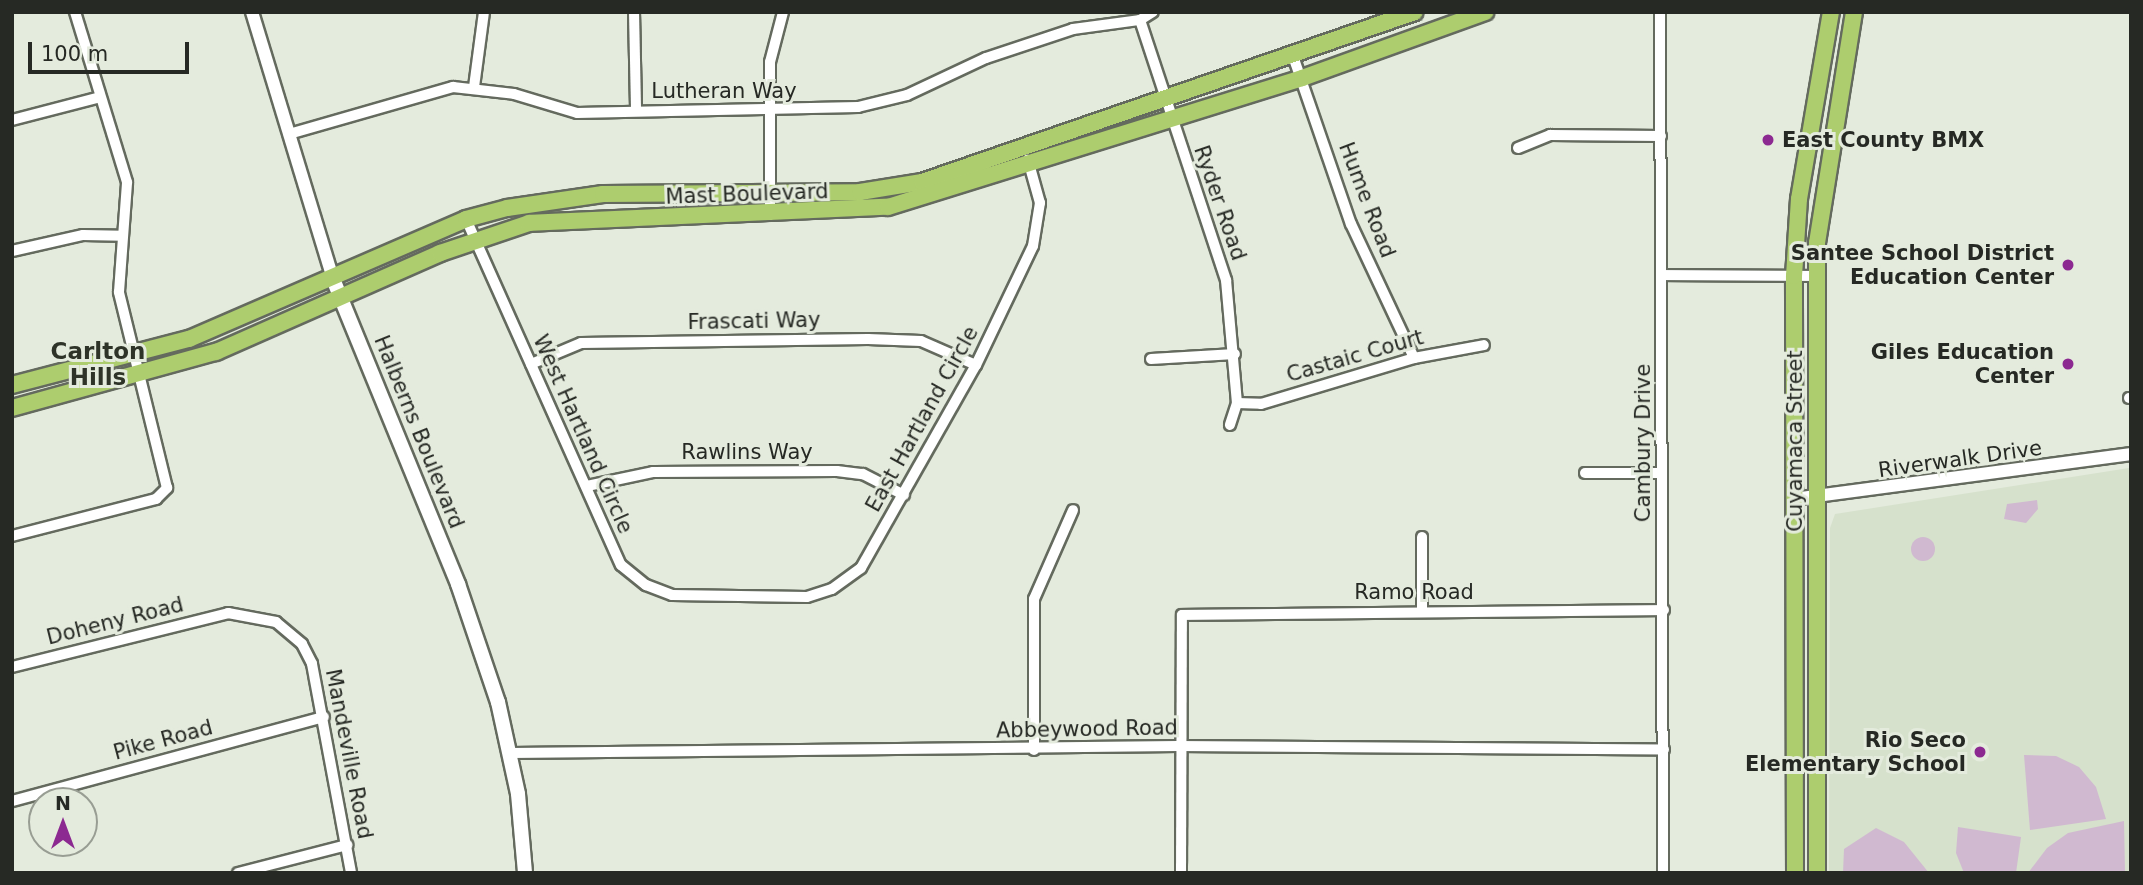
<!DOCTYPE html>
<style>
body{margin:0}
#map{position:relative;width:2143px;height:885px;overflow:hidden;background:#e4ebdd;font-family:"DejaVu Sans",sans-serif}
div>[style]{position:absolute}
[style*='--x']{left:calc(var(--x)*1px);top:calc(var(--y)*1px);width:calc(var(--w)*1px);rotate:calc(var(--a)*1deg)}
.built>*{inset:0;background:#d6e1cc}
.green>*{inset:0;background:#d0b9d0}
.round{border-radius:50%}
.roads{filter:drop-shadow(2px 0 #646a5e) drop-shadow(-2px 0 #646a5e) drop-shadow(0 2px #646a5e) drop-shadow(0 -2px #646a5e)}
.minor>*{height:10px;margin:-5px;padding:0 5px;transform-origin:5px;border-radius:5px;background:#fff}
.tertiary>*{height:12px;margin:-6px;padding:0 6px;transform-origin:6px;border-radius:6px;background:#fff}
.secondary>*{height:14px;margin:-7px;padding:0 7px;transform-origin:7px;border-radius:7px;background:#fff}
.primary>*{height:16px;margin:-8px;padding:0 8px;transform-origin:8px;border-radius:8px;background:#adcd6e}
.dots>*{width:19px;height:19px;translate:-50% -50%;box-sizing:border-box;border:4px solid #e4ebdd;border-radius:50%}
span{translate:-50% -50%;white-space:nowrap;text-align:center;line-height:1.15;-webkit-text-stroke:6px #e4ebdd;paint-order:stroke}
.street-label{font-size:21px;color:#262924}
.poi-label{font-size:21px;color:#262924;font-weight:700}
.left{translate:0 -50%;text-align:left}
.right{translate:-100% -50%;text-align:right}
.neighbourhood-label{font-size:23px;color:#2e3328;font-weight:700}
.frame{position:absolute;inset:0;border:14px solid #262924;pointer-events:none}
.north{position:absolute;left:28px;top:787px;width:70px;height:70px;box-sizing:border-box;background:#e4ebdd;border:2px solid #989d93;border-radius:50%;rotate:0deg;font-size:19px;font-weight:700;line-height:28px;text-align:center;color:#262924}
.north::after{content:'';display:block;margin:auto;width:24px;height:32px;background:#8c2991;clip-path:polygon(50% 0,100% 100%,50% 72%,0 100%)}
.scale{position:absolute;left:28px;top:42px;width:161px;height:32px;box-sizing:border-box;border:4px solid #262924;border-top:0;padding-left:9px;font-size:21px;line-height:24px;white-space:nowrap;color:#262924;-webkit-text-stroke:5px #e4ebdd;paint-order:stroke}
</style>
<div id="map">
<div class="built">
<i style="clip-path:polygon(2129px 468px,2131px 873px,1829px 873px,1830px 528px,1835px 514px)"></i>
</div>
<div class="green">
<i style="clip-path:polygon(2037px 500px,2038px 509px,2026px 523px,2004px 519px,2007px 504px)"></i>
<i class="round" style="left:1911px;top:537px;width:24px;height:24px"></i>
<i style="clip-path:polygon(2024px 755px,2056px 756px,2079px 767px,2096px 787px,2106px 819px,2030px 830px)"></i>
<i style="clip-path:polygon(2124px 821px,2125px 873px,2028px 873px,2047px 848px,2068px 833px)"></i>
<i style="clip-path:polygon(1958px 827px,2021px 837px,2016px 873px,1964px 873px,1956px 853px)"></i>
<i style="clip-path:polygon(1876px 828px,1904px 842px,1929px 873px,1843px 873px,1844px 849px)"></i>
</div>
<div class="roads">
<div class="minor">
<i style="--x:634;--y:12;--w:99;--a:88.8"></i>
<i style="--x:1660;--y:12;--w:861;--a:89.8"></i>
<i style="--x:1140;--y:20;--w:274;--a:71.7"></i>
<i style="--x:1226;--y:280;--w:123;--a:84.9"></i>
<i style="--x:1237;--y:403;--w:23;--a:108"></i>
<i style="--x:1292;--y:53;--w:181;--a:71"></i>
<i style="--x:1351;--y:224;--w:148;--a:64.8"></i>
<i style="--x:474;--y:87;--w:76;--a:-82.4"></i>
<i style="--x:12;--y:120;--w:91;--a:-14.6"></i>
<i style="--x:289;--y:134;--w:171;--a:-16"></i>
<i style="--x:453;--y:87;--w:61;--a:6.5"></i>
<i style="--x:514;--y:94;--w:66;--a:16.8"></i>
<i style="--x:577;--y:113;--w:281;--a:-1.2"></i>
<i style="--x:858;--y:107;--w:50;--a:-13.8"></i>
<i style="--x:907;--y:95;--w:87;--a:-25.1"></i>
<i style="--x:986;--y:58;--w:92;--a:-18.4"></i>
<i style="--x:1073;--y:29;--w:68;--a:-7.7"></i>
<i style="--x:1140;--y:20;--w:15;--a:-32"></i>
<i style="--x:1518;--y:148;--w:35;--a:-22"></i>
<i style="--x:1550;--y:135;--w:111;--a:0.5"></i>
<i style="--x:770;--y:215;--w:153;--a:-90"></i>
<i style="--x:770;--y:62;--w:52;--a:-75.4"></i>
<i style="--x:466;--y:219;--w:379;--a:65.9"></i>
<i style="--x:621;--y:565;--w:32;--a:39"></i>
<i style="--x:646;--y:585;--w:28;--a:21"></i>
<i style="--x:672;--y:595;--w:135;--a:0.8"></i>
<i style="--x:807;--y:597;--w:26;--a:-18"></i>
<i style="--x:832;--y:589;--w:36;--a:-36"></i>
<i style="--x:861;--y:568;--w:233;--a:-60.5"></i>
<i style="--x:976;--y:365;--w:132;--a:-64.4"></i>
<i style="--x:1033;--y:246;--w:44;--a:-80.8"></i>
<i style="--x:1040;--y:203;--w:45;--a:-105.6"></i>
<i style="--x:12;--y:251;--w:73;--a:-12.7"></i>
<i style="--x:83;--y:235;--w:39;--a:1"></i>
<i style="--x:1661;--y:275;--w:155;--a:0.4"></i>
<i style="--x:1151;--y:359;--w:84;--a:-3.4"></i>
<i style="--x:531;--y:364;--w:54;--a:-22.8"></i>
<i style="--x:581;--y:343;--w:287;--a:-0.8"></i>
<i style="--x:868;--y:339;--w:53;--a:2.2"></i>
<i style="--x:921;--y:341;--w:60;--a:23.6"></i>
<i style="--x:2129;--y:398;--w:2;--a:0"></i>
<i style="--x:1237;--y:403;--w:24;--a:2"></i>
<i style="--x:1261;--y:404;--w:160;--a:-16.7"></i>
<i style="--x:1414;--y:358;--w:71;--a:-10.5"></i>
<i style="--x:1585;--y:473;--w:77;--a:0"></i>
<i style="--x:587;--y:486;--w:67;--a:-12"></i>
<i style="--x:653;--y:472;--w:184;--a:-0.3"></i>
<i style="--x:837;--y:471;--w:26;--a:7"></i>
<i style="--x:863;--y:474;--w:46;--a:27.1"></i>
<i style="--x:12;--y:536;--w:149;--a:-14.4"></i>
<i style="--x:156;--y:499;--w:16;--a:-45"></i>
<i style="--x:167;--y:488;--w:202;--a:-103.8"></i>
<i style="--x:119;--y:292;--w:110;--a:-85.8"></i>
<i style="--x:127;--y:182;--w:178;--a:-107"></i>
<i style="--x:1422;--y:537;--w:75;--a:90"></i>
<i style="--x:12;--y:667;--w:223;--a:-14"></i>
<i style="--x:228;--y:613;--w:49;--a:10.6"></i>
<i style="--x:276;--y:622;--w:34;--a:40"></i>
<i style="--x:302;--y:644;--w:22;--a:63"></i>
<i style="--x:312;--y:664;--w:213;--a:79.4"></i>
<i style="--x:1034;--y:750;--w:151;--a:-90"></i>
<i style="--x:1034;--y:599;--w:97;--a:-66.3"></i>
<i style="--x:511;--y:753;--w:667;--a:-0.6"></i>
<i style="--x:1178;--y:746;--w:486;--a:0.4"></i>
<i style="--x:12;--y:801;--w:323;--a:-15.1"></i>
<i style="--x:238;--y:873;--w:113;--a:-14.4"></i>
<i style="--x:1181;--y:873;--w:258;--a:-89.8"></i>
<i style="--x:1182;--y:615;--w:482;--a:-0.6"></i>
</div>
<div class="tertiary">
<i style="--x:252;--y:12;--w:279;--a:73.1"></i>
<i style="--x:1794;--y:499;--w:340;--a:-7.6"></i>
</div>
<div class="secondary">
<i style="--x:333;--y:279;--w:330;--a:67.7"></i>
<i style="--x:458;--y:584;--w:125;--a:71.3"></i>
<i style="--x:498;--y:702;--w:94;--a:77.7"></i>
<i style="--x:518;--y:794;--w:79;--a:84.9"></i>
</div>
<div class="primary">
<i style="--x:12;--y:385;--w:183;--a:-14.6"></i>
<i style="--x:189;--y:339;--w:302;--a:-23.4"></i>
<i style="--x:466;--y:219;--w:42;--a:-15"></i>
<i style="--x:507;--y:208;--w:97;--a:-8.3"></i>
<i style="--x:603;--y:194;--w:257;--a:-0.4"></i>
<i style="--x:860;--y:192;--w:63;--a:-9.2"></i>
<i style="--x:922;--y:182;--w:521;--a:-19.03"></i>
<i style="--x:12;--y:408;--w:212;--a:-15.4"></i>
<i style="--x:216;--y:352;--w:245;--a:-23.8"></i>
<i style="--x:440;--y:253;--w:94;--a:-18.6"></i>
<i style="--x:529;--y:223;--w:359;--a:-2.6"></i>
<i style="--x:888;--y:207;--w:434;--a:-17.3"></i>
<i style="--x:1302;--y:78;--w:195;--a:-19.8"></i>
<i style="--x:1795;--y:873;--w:597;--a:-90.1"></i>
<i style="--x:1794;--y:276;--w:77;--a:-86.3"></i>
<i style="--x:1799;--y:199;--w:190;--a:-80.3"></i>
<i style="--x:1817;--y:873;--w:630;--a:-90"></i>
<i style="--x:1817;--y:243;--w:234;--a:-80.9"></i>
</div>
</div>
<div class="dots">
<i style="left:1768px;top:140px;background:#8c2991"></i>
<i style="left:2068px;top:265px;background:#8c2991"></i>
<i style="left:2068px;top:364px;background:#8c2991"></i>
<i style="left:1980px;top:752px;background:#8c2991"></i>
</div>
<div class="street-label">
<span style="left:724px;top:91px">Lutheran Way</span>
<span style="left:747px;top:194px;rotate:-2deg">Mast Boulevard</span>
<span style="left:1367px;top:200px;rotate:69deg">Hume Road</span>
<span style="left:1220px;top:203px;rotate:71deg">Ryder Road</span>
<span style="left:754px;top:321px;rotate:-1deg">Frascati Way</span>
<span style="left:1355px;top:356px;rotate:-16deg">Castaic Court</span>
<span style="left:922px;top:419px;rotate:-61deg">East Hartland Circle</span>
<span style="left:419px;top:432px;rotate:68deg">Halberns Boulevard</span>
<span style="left:583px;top:434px;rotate:66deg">West Hartland Circle</span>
<span style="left:1795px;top:441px;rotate:-90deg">Cuyamaca Street</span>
<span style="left:1643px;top:443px;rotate:-90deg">Cambury Drive</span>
<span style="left:747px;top:452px">Rawlins Way</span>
<span style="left:1960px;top:459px;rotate:-8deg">Riverwalk Drive</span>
<span style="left:1414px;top:592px">Ramo Road</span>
<span style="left:115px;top:621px;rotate:-14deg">Doheny Road</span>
<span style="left:1087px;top:729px;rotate:-1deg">Abbeywood Road</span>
<span style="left:163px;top:740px;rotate:-15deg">Pike Road</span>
<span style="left:349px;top:754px;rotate:79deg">Mandeville Road</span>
</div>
<div class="poi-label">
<span class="left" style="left:1782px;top:140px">East County BMX</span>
<span class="right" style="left:2054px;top:265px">Santee School District<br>Education Center</span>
<span class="right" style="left:2054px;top:364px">Giles Education<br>Center</span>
<span class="right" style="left:1966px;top:752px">Rio Seco<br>Elementary School</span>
</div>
<div class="neighbourhood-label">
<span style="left:98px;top:364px">Carlton<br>Hills</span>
</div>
<div class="frame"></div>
<div class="north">N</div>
<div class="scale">100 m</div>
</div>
